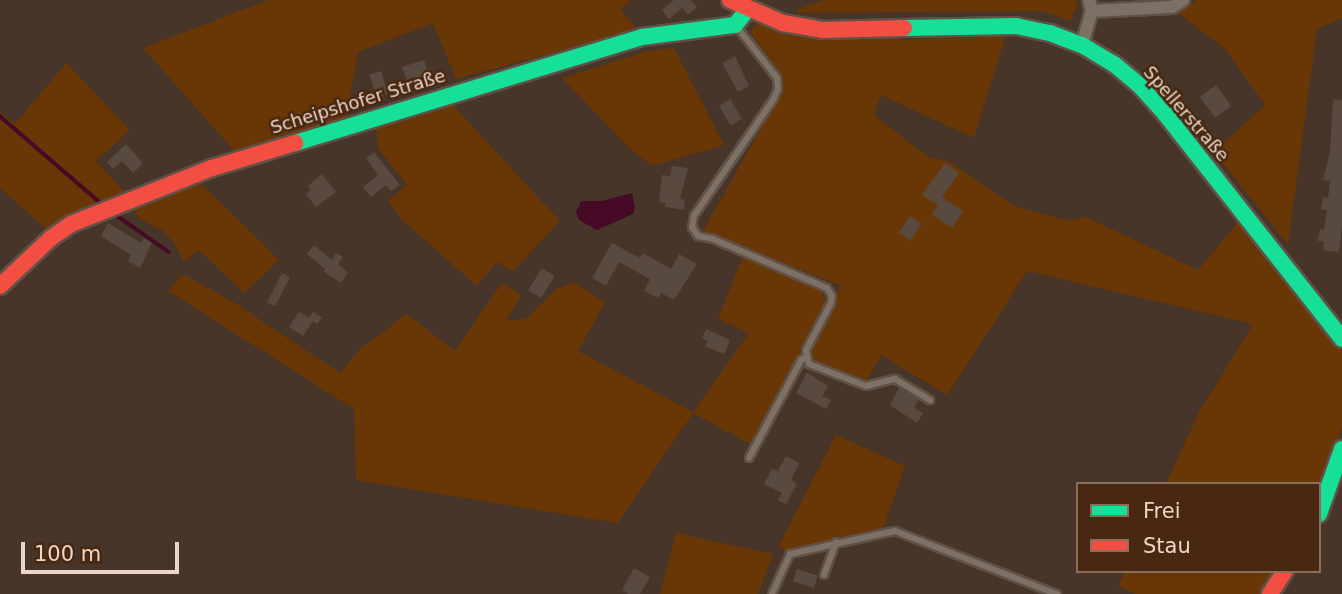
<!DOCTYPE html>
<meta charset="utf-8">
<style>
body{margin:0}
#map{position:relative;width:1342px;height:594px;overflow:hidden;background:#463528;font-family:"DejaVu Sans",sans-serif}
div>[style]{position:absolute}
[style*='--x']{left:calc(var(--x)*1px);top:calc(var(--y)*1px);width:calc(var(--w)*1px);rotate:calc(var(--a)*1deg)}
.green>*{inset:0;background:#693605}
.water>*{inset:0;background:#460926}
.stream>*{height:3.5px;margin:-1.75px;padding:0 1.75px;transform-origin:1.75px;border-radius:1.75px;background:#460926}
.building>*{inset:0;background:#594a40;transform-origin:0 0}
.roads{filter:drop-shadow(2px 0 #605146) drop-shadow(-2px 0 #605146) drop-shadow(0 2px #605146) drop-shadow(0 -2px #605146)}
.lane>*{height:6px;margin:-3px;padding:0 3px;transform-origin:3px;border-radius:3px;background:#7d7064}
.street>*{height:12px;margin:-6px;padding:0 6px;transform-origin:6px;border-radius:6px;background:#7d7064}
.fast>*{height:16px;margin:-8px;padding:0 8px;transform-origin:8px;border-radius:8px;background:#16e098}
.jam>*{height:16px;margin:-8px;padding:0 8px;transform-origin:8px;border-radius:8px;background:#f24e42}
span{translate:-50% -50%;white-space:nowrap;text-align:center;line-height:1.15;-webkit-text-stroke:5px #482810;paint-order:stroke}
.street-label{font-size:18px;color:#ebd6c8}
.legend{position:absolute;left:1076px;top:482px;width:245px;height:91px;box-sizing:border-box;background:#482810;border:2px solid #896e5a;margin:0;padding:9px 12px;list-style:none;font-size:21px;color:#ebd6c8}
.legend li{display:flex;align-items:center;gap:14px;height:35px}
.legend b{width:35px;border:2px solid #896e5a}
.scale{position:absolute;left:21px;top:542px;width:158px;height:32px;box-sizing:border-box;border:4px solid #ebd6c8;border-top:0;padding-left:9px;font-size:21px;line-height:24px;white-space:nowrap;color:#ebd6c8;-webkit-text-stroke:5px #482810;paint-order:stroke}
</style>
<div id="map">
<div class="green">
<i style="clip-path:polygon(268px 0,631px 0,620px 10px,638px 30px,456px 79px,433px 23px,358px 52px,346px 122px,237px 154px,143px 48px)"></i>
<i style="clip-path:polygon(823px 0,1075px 0,1078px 5px,1070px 21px,1044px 11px,798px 13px,798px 9px)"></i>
<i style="clip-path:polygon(1196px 0,1342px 0,1342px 18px,1317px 29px,1288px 245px,1214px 152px,1265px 105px,1225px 49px,1178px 13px)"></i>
<i style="clip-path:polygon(758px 21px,901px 35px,900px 40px,1006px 35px,974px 138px,881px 95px,874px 115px,928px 157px,948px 161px,1014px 206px,1069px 221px,1086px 217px,1198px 270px,1239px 221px,1342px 351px,1342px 428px,1319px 497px,1319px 484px,1166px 484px,1198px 414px,1253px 324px,1027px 271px,947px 395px,881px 355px,866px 382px,816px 364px,809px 353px,841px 286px,703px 231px,781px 93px,783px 81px,780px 73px,750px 32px)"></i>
<i style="clip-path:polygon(674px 48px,724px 145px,652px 166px,631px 150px,562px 78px,647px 51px)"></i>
<i style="clip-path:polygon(66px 63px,130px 130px,96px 161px,128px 196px,50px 232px,0 188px,0 112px,15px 124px)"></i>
<i style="clip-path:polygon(450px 102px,560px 221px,513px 271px,497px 262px,477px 286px,403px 221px,388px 201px,407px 185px,378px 148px,376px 123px)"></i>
<i style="clip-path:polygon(198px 181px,279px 260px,244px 293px,199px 250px,184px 262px,173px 242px,162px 230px,140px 219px,134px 210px,135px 205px)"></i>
<i style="clip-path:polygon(743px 256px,821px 290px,826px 303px,752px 445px,693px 413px,618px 523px,356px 480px,354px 409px,168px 291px,183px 274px,235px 303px,340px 373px,360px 349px,407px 314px,455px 351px,502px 283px,521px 295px,507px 319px,515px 321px,528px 317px,557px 289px,574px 282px,605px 302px,578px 351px,693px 412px,749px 333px,718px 319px)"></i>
<i style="clip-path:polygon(836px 435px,905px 466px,883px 529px,794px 548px,786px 554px,779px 545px)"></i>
<i style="clip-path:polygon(676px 533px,773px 554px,758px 594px,660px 594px)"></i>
<i style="clip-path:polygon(1125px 571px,1274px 571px,1260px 594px,1135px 594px,1118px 586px)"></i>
</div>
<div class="water">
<i style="clip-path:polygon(632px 193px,635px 208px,633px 214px,597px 230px,579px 220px,576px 212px,581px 201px,602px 201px)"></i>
</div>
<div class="stream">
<i style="--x:0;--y:116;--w:136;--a:40.8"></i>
<i style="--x:113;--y:213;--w:68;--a:34.9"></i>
</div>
<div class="building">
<i style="clip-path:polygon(674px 0,691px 0,697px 7px,688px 15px,682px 8px,669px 19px,662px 10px)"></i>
<i style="clip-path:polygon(735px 56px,749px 86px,738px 92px,722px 63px)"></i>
<i style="left:424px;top:60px;width:19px;height:23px;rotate:72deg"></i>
<i style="left:381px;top:71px;width:24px;height:12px;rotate:73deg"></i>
<i style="left:1216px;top:85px;width:26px;height:20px;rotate:54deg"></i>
<i style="left:730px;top:99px;width:23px;height:13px;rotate:59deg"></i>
<i style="clip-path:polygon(1333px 99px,1342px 100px,1342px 225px,1339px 252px,1323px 250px,1324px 242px,1318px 241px,1320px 229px,1324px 230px,1327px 210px,1321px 209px,1323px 197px,1328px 198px,1330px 181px,1323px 180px,1330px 152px)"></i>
<i style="clip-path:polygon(126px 144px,143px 163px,133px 173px,122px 161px,113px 169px,107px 162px)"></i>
<i style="clip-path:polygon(374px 152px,400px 185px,391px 191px,386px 185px,371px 197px,363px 187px,378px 175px,366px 158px)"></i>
<i style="clip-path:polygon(945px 163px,959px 173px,942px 197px,963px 211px,952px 228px,932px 214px,938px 205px,922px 195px)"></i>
<i style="clip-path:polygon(672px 166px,688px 168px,680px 199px,685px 200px,684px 210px,665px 207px,665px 203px,659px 202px,662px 175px,670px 176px)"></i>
<i style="clip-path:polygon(322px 174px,336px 192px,316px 207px,306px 194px,311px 190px,308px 186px)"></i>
<i style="left:910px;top:216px;width:14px;height:20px;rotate:34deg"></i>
<i style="clip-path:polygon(108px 223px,141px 243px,144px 238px,152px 243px,140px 268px,128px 261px,131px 255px,101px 236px)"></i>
<i style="clip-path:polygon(612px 243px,640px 258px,643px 253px,671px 269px,679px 254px,697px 264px,674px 300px,661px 293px,658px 298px,644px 291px,650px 279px,619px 262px,606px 286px,592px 278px)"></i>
<i style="clip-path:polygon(314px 245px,332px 260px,336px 253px,343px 257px,338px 264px,348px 273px,341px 283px,324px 272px,325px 269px,307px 254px)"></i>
<i style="left:542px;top:268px;width:15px;height:26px;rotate:32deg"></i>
<i style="left:282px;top:273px;width:9px;height:33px;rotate:27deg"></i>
<i style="clip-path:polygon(299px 312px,309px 318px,313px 312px,322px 317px,317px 324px,313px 321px,303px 336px,289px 327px)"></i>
<i style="clip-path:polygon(706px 329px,730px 340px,724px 354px,705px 346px,708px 341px,702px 338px)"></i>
<i style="clip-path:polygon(807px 373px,828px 386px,822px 396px,831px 400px,826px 409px,796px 393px)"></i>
<i style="clip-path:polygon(899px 388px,919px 400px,914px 408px,923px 413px,917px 423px,890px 405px)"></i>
<i style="clip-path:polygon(786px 456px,799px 463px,791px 480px,797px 484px,786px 504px,778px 500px,782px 493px,764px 484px,772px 469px,778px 471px)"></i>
<i style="clip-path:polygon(634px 568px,650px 577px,640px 594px,628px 594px,622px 590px)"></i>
<i style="left:797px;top:569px;width:22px;height:13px;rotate:18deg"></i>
</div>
<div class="roads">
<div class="lane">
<i style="--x:737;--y:27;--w:65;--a:51.9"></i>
<i style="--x:777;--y:78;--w:11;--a:85"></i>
<i style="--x:778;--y:89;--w:12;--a:114"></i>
<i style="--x:773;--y:100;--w:140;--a:124.3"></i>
<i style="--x:694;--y:216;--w:11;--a:100"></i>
<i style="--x:692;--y:227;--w:11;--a:56"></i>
<i style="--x:698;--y:236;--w:15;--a:11"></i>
<i style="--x:713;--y:239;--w:124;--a:23.3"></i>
<i style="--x:827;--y:288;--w:9;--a:58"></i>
<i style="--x:832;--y:296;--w:7;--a:98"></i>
<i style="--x:831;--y:303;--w:53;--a:118"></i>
<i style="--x:806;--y:350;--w:14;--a:78"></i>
<i style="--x:809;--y:364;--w:61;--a:21.1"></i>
<i style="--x:866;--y:386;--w:30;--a:-14"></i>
<i style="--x:895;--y:379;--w:41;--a:31"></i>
<i style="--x:749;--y:458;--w:111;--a:-62"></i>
<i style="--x:801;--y:360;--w:6;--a:-31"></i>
<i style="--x:824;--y:575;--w:35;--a:-70"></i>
<i style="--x:772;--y:594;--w:44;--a:-65.8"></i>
<i style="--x:790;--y:554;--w:107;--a:-12.4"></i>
<i style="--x:895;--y:531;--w:174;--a:21.3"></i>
</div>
<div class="street">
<i style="--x:1092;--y:11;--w:80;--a:-2.9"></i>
<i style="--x:1172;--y:7;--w:13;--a:-32"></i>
<i style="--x:1082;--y:45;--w:35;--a:-74"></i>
<i style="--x:1092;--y:11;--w:11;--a:-105"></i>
</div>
<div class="fast">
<i style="--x:904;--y:28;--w:112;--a:-1"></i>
<i style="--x:1016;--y:26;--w:35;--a:12"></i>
<i style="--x:1050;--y:33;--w:34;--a:21"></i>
<i style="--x:1082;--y:45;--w:37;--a:31"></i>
<i style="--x:1114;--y:64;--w:34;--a:40"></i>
<i style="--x:1140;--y:86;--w:39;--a:48"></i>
<i style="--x:1166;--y:115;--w:285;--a:51.8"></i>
<i style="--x:295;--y:143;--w:363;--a:-17"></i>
<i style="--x:642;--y:37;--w:94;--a:-7.4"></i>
<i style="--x:735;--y:25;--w:19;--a:-51"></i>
<i style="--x:1319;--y:514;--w:69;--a:-70.5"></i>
</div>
<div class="jam">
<i style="--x:730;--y:0;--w:58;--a:23.5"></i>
<i style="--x:783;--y:23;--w:40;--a:10"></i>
<i style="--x:822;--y:30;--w:82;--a:-1.4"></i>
<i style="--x:0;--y:286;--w:70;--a:-43.3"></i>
<i style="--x:51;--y:238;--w:24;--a:-35"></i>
<i style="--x:71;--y:224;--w:152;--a:-21.7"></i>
<i style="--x:212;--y:168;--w:87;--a:-16.8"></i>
<i style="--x:1270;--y:594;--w:27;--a:-57"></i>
</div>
</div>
<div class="street-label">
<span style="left:358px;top:102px;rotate:-17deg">Scheipshofer Straße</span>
<span style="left:1186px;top:114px;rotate:49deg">Spellerstraße</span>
</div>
<ul class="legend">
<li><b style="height:9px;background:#16e098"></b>Frei</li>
<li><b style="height:9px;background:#f24e42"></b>Stau</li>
</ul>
<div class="scale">100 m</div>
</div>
